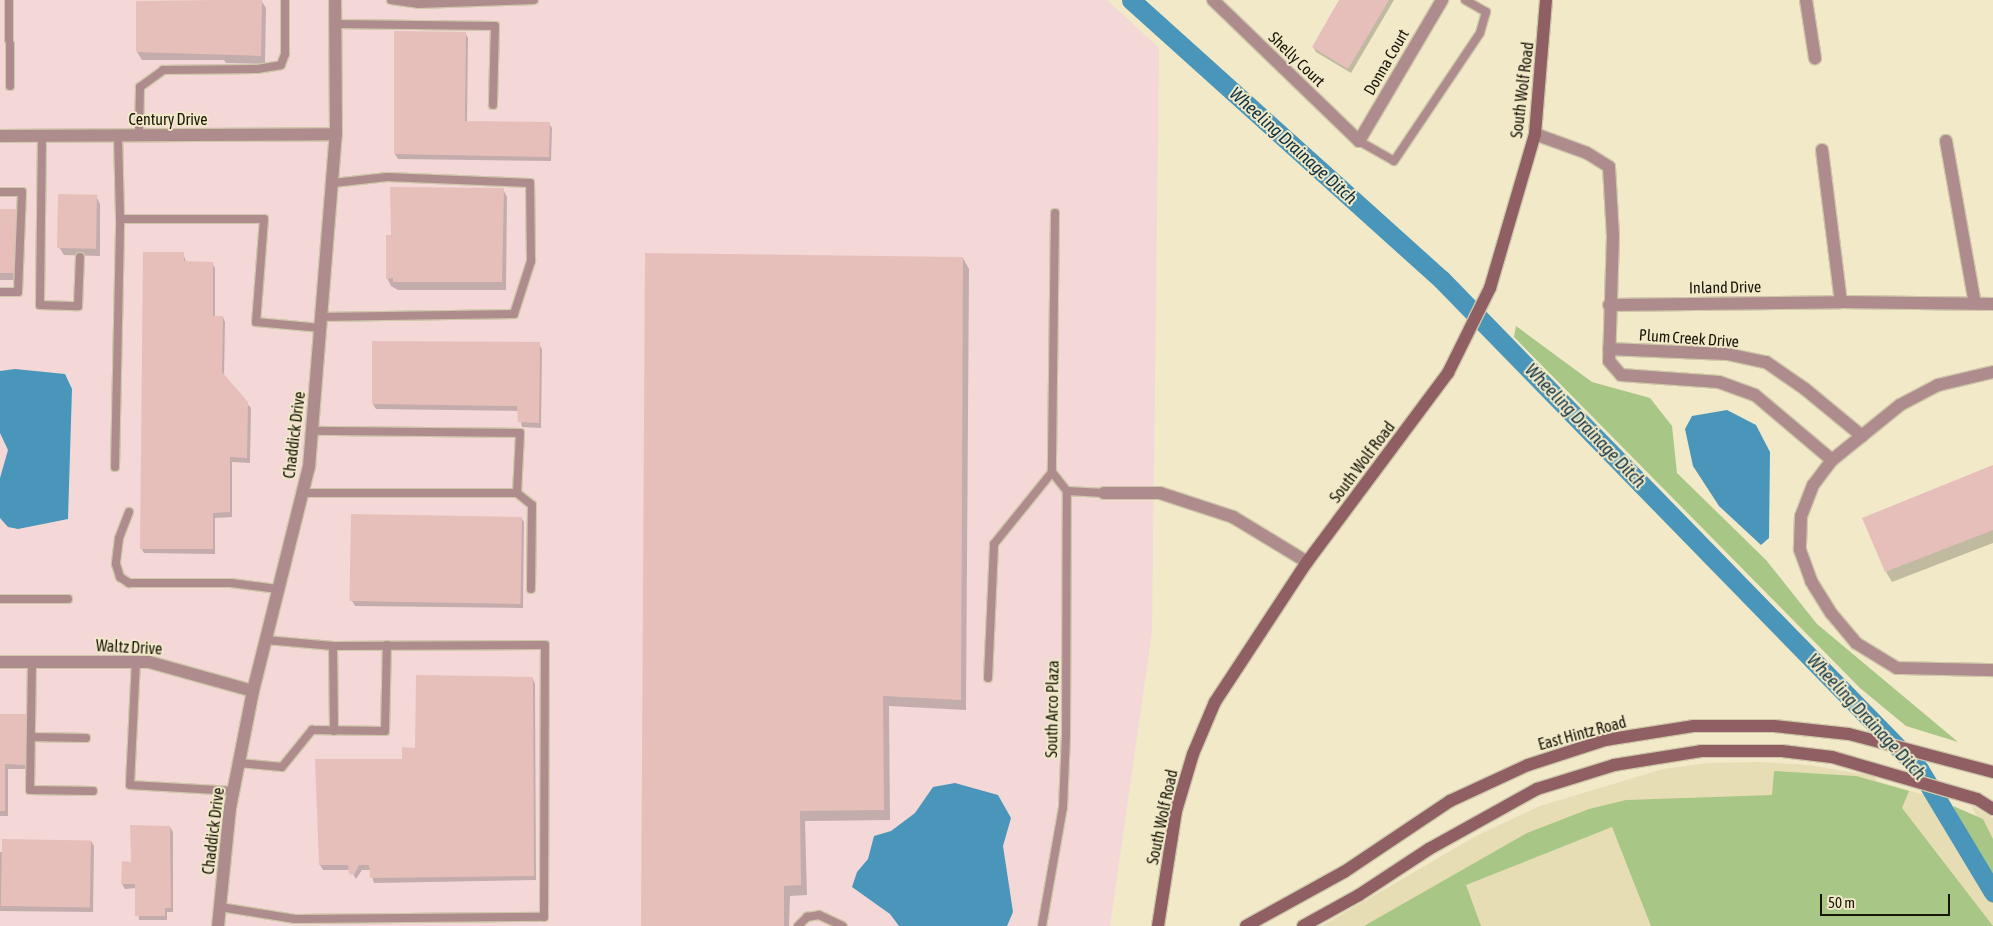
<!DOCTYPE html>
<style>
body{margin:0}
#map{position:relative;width:1993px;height:926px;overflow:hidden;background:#f1e9c8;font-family:"Asap Condensed",sans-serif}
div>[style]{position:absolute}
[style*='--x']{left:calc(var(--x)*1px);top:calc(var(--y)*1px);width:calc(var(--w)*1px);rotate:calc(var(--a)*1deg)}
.built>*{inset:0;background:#e7ddb4}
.industrial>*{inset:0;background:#f3d8d7}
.green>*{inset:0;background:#a8c685}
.water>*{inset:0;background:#4996ba}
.shadow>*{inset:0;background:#0003}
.canal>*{height:19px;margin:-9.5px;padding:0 9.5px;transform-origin:9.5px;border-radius:9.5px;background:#4996ba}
.building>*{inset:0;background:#e6bfbb;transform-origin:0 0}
.roads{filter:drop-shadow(1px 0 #cec7a9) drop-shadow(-1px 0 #cec7a9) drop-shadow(0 1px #cec7a9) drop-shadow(0 -1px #cec7a9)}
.service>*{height:8px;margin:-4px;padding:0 4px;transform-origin:4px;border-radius:4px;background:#ae8c8e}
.minor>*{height:12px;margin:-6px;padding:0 6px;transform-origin:6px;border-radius:6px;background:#ae8c8e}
.secondary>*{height:12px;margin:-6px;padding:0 6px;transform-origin:6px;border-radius:6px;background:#8f5f63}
span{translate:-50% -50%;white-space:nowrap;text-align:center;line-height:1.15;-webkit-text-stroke:4px #f1e9c8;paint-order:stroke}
.street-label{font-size:16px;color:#181509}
.water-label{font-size:18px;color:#103343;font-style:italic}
.scale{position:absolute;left:1820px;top:894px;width:130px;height:22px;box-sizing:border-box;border:2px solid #181509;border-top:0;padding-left:6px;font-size:15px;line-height:18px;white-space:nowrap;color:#181509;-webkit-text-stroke:4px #f1e9c8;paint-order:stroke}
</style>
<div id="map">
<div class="built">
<i style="clip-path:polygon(1759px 762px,1809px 765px,1874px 776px,1877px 781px,1928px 796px,1976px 816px,1972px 806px,1993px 818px,1993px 926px,1322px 926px,1476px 836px,1540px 806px,1663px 769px,1708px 763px)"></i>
</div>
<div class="industrial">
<i style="clip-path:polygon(0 0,1107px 0,1159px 48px,1152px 631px,1110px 926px,0 926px)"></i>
</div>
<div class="green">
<i style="clip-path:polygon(1516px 326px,1592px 382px,1650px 398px,1672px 426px,1677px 473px,1766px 560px,1817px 624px,1958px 742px,1906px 726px,1860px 688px,1514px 337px)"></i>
<i style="clip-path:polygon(1774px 771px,1856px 776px,1909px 791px,1902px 808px,1993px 926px,1651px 926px,1612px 827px,1466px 885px,1481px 926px,1364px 926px,1527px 833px,1589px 809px,1626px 800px,1772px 795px)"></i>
<i style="clip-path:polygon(1953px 806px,1983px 819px,1993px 839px,1993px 879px,1980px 862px)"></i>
</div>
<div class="water">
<i style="clip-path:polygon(15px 369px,65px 374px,72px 389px,68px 519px,18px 529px,8px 527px,0 518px,0 478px,8px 450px,0 433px,0 371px)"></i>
<i style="clip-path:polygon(1727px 410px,1756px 425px,1770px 452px,1769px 538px,1761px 545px,1719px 506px,1693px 466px,1685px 429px,1692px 416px)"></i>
<i style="clip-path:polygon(955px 783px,998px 795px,1011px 818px,1003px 846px,1013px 912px,1007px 926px,899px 926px,890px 914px,852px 887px,857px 872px,868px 859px,874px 836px,891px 831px,915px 813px,933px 787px)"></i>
</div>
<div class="shadow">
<i style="clip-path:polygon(261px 0,266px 8px,265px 64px,226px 63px,224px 60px,142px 60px,137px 52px,137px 2px)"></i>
<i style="clip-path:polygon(1340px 0,1394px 0,1351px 73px,1316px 52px,1313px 47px)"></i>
<i style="clip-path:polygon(465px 33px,468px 38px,467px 122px,549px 123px,552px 128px,551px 161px,398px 159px,395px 154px)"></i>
<i style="clip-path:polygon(503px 189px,507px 197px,506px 290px,398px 290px,391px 286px,387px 278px,392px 236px)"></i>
<i style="clip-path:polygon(96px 196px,100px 204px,100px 256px,64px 255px,59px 247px)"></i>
<i style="clip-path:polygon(0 210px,16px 210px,21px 218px,20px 280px,0 280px)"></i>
<i style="clip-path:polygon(183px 253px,186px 262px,212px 263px,215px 268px,215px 317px,223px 317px,225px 322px,224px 377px,251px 408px,250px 463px,232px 462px,232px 517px,215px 518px,215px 554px,144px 553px,141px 548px)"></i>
<i style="clip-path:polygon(963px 258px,969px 269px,966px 710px,889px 706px,890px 820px,805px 821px,807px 895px,790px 896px,789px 926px,642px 926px)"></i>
<i style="clip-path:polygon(539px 344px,542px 349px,541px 428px,522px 427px,519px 411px,376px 409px,373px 404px)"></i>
<i style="clip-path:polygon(1993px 467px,1993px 543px,1892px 582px,1886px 572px)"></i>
<i style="clip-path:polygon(521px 517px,524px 522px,523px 608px,355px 606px,352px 601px)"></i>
<i style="clip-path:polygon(533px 679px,535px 684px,536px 880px,374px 883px,370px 870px,362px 870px,356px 879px,350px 870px,323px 870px,320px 865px,403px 760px)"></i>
<i style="clip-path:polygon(0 715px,27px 715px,28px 769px,8px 769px,8px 816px,0 816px)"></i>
<i style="clip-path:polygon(170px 827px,173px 832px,173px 912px,167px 912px,167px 920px,139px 920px,136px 888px,125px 889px,122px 884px)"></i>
<i style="clip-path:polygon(91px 841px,94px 846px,93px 912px,0 911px,0 852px)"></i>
</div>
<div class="canal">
<i style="--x:1131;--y:0;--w:417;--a:42"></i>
<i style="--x:1441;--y:279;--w:685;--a:45.71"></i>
<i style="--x:1919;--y:769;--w:144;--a:59"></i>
</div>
<div class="building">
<i style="clip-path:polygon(220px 0,262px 0,261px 56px,136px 52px,136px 1px)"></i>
<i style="clip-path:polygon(1339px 0,1389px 0,1348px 69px,1312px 47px)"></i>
<i style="clip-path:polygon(394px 31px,466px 32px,465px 121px,550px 122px,549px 157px,394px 154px)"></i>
<i style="clip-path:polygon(390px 187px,504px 188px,502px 282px,393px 282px,393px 278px,386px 279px,386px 235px,391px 235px)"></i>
<i style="left:58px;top:194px;width:39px;height:54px;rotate:1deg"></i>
<i style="left:0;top:209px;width:17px;height:64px"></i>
<i style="clip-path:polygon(143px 252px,184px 252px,184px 261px,213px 262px,213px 316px,223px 316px,222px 372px,248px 402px,247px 458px,230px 457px,230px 512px,213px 513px,213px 549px,140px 549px)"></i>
<i style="clip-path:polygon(645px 253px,963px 257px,961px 700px,883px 696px,884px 810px,800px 811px,801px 885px,784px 886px,784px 926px,641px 926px)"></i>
<i style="clip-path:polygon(372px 341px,540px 342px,539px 423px,518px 422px,517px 406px,372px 404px)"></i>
<i style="clip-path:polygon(1993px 465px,1993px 530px,1885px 572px,1862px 518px)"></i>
<i style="left:351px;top:514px;width:171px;height:87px;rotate:1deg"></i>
<i style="clip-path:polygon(416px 675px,533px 677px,534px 876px,370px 878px,369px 865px,359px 865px,354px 875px,349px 874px,348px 865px,319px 865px,315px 759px,402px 759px,402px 747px,415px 748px)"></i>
<i style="clip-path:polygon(0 714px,28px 714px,26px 765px,5px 764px,5px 811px,0 811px)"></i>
<i style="clip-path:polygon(130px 825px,170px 826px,171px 908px,165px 908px,165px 916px,135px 916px,135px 884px,121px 884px,122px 861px,131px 862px)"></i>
<i style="left:2px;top:839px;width:89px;height:67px;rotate:1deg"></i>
</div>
<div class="roads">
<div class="service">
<i style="--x:9;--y:0;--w:86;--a:89.3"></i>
<i style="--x:391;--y:0;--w:27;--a:8"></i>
<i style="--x:418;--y:4;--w:116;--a:-2"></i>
<i style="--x:335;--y:24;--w:160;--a:0.7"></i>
<i style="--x:495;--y:26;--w:79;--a:91.5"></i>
<i style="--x:118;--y:135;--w:84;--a:88.6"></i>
<i style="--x:120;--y:219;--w:144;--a:0"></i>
<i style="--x:264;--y:219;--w:103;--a:94.4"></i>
<i style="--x:256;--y:322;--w:65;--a:5.3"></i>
<i style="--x:139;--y:135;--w:48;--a:-88.8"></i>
<i style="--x:140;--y:87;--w:29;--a:-36"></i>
<i style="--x:163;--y:70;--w:94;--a:-0.6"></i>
<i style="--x:257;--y:69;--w:24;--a:-9"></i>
<i style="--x:281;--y:65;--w:12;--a:-70"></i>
<i style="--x:285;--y:54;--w:54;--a:-90"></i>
<i style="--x:42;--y:136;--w:169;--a:90.7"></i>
<i style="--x:40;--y:305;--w:38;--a:2"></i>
<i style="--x:78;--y:306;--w:49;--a:-87.7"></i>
<i style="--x:1359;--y:141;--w:40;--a:29.7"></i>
<i style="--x:1394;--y:161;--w:154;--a:-56.1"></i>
<i style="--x:1480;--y:33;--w:22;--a:-74"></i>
<i style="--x:1486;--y:12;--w:24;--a:-150"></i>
<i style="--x:0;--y:192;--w:22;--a:0"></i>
<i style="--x:22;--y:192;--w:100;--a:92.3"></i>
<i style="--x:18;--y:292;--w:18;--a:180"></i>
<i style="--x:1055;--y:213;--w:259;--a:90.7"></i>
<i style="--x:1052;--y:472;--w:24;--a:52"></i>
<i style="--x:1067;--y:491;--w:37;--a:3"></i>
<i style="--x:322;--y:317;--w:192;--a:-0.9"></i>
<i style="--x:514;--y:314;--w:56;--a:-72.2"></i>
<i style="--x:531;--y:261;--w:78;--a:-90.7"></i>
<i style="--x:530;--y:183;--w:143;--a:-177.6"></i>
<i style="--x:387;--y:177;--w:54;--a:173.7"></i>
<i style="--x:115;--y:467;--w:248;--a:-88.8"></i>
<i style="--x:303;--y:493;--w:214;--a:0"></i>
<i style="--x:517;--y:493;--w:60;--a:-87.1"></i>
<i style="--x:520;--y:433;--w:208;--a:-179.4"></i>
<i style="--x:517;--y:493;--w:19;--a:39"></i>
<i style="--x:532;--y:505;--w:84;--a:90.7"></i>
<i style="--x:129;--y:512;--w:28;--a:111"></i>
<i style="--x:119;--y:538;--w:26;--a:97"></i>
<i style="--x:116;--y:564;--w:14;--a:73"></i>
<i style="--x:120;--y:577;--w:11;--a:34"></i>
<i style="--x:129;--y:583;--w:102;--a:0"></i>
<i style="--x:231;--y:583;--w:47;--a:7.3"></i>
<i style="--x:0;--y:599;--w:68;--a:0"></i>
<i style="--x:333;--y:646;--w:85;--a:89.3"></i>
<i style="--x:136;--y:661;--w:124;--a:92.8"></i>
<i style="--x:130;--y:785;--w:104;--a:3.3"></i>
<i style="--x:32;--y:662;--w:128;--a:90.9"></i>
<i style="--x:30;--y:790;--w:63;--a:0.9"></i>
<i style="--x:988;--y:678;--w:134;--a:-87.4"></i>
<i style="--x:994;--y:544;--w:92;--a:-51.1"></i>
<i style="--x:31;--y:737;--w:55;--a:1"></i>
<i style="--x:239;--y:763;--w:43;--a:5.3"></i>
<i style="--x:282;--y:767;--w:48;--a:-51"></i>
<i style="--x:312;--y:730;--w:73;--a:0.8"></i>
<i style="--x:385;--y:731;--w:86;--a:-88.7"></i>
<i style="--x:220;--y:907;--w:76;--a:9.1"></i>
<i style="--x:295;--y:919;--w:249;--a:-0.5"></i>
<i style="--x:544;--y:917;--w:272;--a:-89.8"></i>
<i style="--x:545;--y:645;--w:212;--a:179.7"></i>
<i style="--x:333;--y:646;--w:67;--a:-174.9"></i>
<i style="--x:798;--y:926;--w:13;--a:-45"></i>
<i style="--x:807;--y:917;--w:12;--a:-9"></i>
<i style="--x:819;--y:915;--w:26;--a:25"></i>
<i style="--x:1042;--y:926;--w:121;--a:-80"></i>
<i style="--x:1063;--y:807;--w:72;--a:-87.6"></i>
<i style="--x:1066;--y:735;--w:244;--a:-89.8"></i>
</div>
<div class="minor">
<i style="--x:1213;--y:0;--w:203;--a:44"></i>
<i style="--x:1359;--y:141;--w:164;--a:-59.5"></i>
<i style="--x:1806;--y:0;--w:59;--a:81.2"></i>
<i style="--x:1535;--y:134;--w:55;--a:20.1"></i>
<i style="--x:1587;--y:153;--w:26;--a:32"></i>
<i style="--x:1609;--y:167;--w:69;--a:86.7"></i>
<i style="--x:1613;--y:236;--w:125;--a:91.8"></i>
<i style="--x:1609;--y:361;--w:18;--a:49"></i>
<i style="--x:1621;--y:375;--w:98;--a:4.1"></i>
<i style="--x:1719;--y:382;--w:38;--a:20"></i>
<i style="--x:1755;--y:395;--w:101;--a:40.2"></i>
<i style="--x:0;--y:136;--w:336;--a:-0.3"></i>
<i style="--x:1946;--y:141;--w:165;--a:79.9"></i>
<i style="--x:1822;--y:150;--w:153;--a:82.9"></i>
<i style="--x:1609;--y:305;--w:232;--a:-0.7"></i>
<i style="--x:1841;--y:302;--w:152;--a:0.8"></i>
<i style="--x:1609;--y:349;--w:118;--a:2.4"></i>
<i style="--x:1727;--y:354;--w:40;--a:12"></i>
<i style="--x:1766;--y:362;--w:47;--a:34.7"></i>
<i style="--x:1805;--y:389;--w:74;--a:39.5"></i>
<i style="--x:1993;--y:372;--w:57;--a:166.7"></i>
<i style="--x:1938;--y:385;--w:43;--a:152.2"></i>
<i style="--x:1900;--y:405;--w:87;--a:141"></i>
<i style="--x:1832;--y:460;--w:31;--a:127"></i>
<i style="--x:1813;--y:485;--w:33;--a:111"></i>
<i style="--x:1801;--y:516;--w:34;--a:92"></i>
<i style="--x:1800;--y:550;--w:33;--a:70"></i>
<i style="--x:1811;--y:581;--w:38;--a:58"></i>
<i style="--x:1831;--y:613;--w:39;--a:50"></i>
<i style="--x:1856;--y:643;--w:48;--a:31.4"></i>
<i style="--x:1897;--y:668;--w:96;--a:1.2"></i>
<i style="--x:1104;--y:493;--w:56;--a:0"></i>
<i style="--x:1160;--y:493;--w:77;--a:18.2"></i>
<i style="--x:1233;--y:517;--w:87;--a:31.3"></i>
<i style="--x:0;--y:662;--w:149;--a:0"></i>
<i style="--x:149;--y:662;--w:108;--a:15.6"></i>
<i style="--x:218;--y:926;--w:119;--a:-84.2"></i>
<i style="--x:230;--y:808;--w:119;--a:-78.9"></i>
<i style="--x:253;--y:691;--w:231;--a:-76"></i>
<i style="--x:309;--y:467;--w:334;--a:-85.4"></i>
<i style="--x:336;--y:134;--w:134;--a:-90.4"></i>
</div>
<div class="secondary">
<i style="--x:1158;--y:926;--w:116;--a:-81.1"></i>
<i style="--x:1176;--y:811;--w:59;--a:-73.4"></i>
<i style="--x:1193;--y:754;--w:56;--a:-67.1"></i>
<i style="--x:1215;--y:702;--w:168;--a:-56.7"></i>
<i style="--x:1307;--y:562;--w:236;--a:-53.3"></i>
<i style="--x:1448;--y:373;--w:95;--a:-63.7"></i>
<i style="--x:1490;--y:288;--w:160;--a:-73.7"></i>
<i style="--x:1535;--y:134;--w:134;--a:-85.3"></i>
<i style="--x:1246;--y:926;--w:112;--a:-28.9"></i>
<i style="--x:1344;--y:872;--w:128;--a:-33.8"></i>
<i style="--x:1450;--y:801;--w:86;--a:-24.8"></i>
<i style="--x:1528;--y:765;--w:81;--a:-18"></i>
<i style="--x:1605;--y:740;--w:89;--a:-9"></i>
<i style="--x:1693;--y:726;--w:81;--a:0"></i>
<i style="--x:1774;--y:726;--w:75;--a:6.1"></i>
<i style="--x:1849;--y:734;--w:149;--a:14.8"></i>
<i style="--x:1303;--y:926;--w:64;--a:-29"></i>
<i style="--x:1359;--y:895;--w:84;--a:-33.3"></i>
<i style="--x:1429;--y:849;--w:124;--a:-29.1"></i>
<i style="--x:1537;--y:789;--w:81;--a:-17.3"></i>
<i style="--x:1614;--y:765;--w:88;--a:-9.1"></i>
<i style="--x:1701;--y:751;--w:81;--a:0"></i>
<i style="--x:1782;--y:751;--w:50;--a:6.8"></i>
<i style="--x:1832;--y:757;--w:151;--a:16.2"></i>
<i style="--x:1977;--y:799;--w:19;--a:32"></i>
</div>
</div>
<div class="street-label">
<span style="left:1297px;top:59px;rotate:44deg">Shelly Court</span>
<span style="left:1386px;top:62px;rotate:-60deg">Donna Court</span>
<span style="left:1522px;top:90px;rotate:-83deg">South Wolf Road</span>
<span style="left:168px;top:119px">Century Drive</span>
<span style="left:1725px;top:287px;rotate:-1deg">Inland Drive</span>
<span style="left:1689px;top:338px;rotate:4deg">Plum Creek Drive</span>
<span style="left:294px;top:435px;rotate:-83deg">Chaddick Drive</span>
<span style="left:1362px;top:462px;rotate:-53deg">South Wolf Road</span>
<span style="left:129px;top:647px;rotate:3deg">Waltz Drive</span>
<span style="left:1052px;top:709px;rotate:-89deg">South Arco Plaza</span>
<span style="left:1582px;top:733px;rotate:-15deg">East Hintz Road</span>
<span style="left:1162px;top:817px;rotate:-78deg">South Wolf Road</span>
<span style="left:213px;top:831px;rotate:-83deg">Chaddick Drive</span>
</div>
<div class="water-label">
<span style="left:1293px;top:146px;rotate:42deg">Wheeling Drainage Ditch</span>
<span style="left:1585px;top:426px;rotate:46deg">Wheeling Drainage Ditch</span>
<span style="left:1866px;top:717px;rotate:47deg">Wheeling Drainage Ditch</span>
</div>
<div class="scale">50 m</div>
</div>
